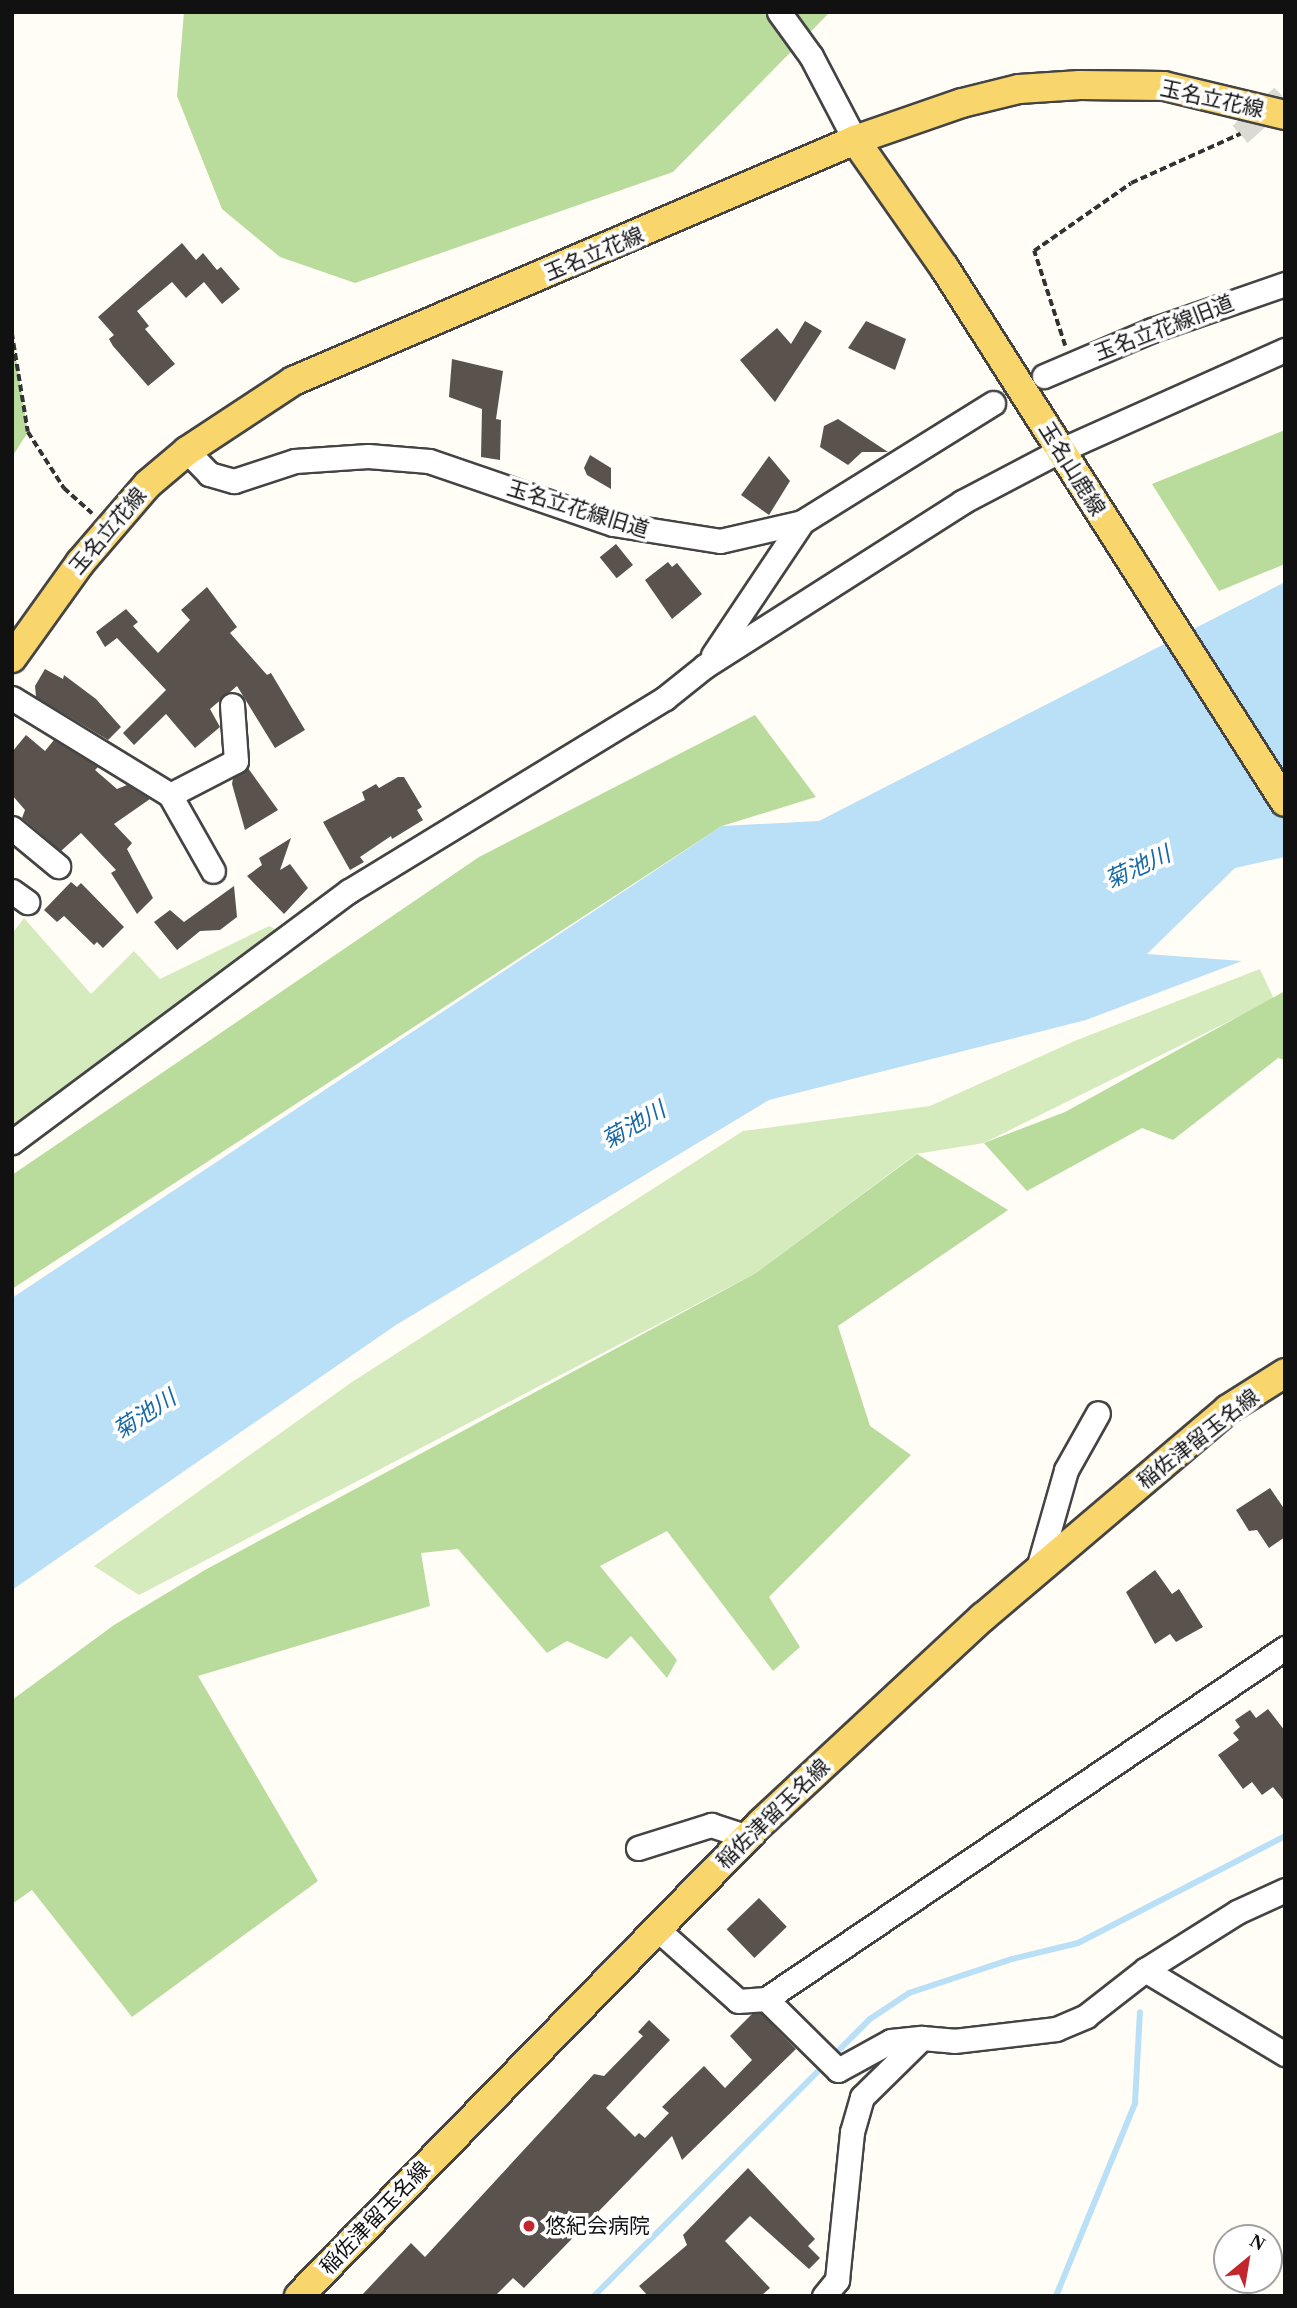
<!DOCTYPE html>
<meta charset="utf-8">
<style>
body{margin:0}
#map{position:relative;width:1297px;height:2308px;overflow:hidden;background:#fffdf5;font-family:"Times New Roman","Noto Sans JP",serif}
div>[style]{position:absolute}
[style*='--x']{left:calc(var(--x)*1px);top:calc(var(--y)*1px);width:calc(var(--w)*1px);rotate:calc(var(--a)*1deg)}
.green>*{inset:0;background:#d5ebbd}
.forest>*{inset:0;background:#b9dc9c}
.water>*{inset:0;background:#b9e0f7}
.stream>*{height:6px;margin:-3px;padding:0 3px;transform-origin:3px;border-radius:3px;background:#b9e0f7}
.building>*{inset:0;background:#5a524d;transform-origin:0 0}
.minor-tunnel>*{height:23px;margin-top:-11.5px;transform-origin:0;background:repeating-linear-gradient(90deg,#dbdad3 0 23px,transparent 0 34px)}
.path>*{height:3.5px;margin-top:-1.75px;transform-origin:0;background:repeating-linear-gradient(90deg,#333 0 7px,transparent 0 10.5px)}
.roads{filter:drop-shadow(2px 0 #444) drop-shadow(-2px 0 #444) drop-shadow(0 2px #444) drop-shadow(0 -2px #444)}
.minor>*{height:23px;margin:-11.5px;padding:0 11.5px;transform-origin:11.5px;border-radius:11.5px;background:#fff}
.major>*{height:28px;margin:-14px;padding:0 14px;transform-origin:14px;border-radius:14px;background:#f9d66b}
.dots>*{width:19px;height:19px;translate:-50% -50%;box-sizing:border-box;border:4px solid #fff;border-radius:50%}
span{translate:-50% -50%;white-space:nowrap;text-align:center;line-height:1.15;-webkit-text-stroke:7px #fff;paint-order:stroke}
.street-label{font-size:21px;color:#111}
.poi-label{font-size:21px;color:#111}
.left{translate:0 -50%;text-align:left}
.water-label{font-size:23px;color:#1768a6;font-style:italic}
.frame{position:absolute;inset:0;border:14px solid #111;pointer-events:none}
.north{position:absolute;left:1213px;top:2224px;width:70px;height:70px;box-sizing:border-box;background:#fff;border:2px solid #a0a0a0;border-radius:50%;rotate:30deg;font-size:19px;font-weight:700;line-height:28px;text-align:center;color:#111}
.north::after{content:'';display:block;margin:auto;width:24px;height:32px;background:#c4262e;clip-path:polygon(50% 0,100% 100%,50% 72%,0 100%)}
</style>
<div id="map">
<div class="green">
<i style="clip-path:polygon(24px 918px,91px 994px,134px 951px,160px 979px,269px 926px,282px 932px,12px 1128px,12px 934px)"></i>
<i style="clip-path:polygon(1260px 969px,1274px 999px,984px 1143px,916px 1154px,756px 1273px,139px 1595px,94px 1566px,352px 1382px,743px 1131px,930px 1106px,1077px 1040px)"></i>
</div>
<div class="forest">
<i style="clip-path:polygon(184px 12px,830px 12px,673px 172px,355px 283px,280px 257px,222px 209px,177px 96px)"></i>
<i style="clip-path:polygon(12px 333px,28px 432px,12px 457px)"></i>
<i style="clip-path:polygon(1285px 430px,1285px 564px,1219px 591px,1152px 484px)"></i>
<i style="clip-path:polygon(755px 715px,816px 797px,722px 826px,12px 1289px,12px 1175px,479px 857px)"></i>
<i style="clip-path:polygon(1285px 991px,1285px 1060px,1278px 1058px,1173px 1140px,1142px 1128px,1027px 1191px,984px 1143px,1065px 1112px)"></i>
<i style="clip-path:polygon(917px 1154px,1008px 1210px,838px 1326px,870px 1426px,911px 1455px,769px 1597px,800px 1647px,773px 1671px,667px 1531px,600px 1566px,677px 1660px,667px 1678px,631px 1636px,607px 1659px,567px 1641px,547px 1653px,458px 1549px,421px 1553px,430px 1606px,198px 1676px,318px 1881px,132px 2017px,32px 1890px,12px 1904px,12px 1700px,114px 1625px,205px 1570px,756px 1273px)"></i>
</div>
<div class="water">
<i style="clip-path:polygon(1285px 582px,1285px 857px,1235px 868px,1147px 954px,1242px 961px,1086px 1020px,769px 1100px,396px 1325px,12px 1590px,12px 1298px,722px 826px,819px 821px)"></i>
</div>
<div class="stream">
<i style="--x:833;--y:2056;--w:52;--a:-45"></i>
<i style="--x:870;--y:2019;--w:47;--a:-33.7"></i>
<i style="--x:909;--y:1993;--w:108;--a:-18.3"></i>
<i style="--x:1012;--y:1959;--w:68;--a:-13.6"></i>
<i style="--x:1078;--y:1943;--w:233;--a:-27.3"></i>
<i style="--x:594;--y:2296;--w:327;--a:-45.1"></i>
<i style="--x:1056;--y:2296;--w:209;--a:-67.7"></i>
<i style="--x:1135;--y:2103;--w:91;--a:-86.9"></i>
</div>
<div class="building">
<i style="clip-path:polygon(182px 243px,196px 260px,203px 253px,217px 270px,221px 267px,240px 289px,222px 304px,204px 282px,186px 298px,172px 282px,137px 311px,149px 326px,145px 329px,175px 364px,148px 386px,113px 346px,109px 339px,114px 335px,98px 317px)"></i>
<i style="clip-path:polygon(805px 321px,822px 331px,775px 402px,740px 360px,777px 328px,791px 344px)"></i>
<i style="clip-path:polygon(866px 321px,906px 339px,895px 370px,848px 348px)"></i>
<i style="clip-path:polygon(452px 359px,503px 371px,496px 419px,501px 420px,500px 460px,481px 457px,482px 409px,449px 397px)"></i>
<i style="clip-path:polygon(838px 419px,888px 452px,862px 452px,848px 465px,820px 447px,824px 426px)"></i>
<i style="clip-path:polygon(590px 455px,611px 468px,611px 489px,587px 475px,584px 468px)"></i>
<i style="clip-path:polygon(769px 456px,790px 481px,769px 515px,741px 495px)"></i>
<i style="left:616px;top:544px;width:27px;height:21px;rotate:51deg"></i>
<i style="clip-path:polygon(668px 562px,672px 567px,677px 563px,702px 594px,672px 619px,645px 580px)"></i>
<i style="clip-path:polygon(207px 587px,237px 627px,230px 633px,267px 675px,271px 673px,305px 730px,275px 748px,237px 686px,210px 709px,220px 727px,195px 748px,166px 714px,134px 745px,123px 733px,166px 690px,117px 638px,105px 647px,96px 632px,126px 609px,138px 622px,133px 626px,158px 653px,190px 620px,181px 610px)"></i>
<i style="clip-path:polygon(45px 669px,63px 679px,64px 675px,96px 699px,121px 727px,108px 740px,36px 697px,35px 686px)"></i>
<i style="clip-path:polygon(26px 735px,45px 751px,54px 740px,98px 767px,95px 770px,117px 789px,127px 785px,150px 799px,114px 824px,132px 843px,127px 849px,153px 898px,137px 914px,111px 873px,116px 870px,81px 833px,61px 851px,22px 818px,25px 810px,12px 795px,12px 752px)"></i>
<i style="clip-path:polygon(248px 768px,278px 810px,245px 830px,232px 784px,233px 778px)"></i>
<i style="clip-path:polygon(398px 777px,404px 777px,422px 807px,417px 810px,423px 820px,392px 839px,391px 836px,360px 857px,364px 862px,350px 870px,323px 822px,365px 800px,362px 792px,376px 784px,379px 788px)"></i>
<i style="clip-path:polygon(291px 838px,280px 870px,290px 864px,308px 888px,284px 914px,247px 876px,262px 865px,259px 858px)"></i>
<i style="clip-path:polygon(71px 882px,77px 887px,81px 883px,124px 927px,103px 948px,97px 942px,94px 945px,64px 916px,57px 922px,44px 910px)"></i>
<i style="clip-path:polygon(234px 886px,237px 917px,220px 930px,200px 931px,177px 950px,154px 922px,170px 910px,184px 922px)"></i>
<i style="clip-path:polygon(1270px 1488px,1285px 1510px,1285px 1537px,1269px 1548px,1257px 1530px,1249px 1531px,1236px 1510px)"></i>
<i style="clip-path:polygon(1155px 1570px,1172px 1594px,1179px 1589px,1203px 1627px,1176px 1642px,1170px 1634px,1155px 1644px,1126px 1592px)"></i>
<i style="clip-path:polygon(1268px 1709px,1285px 1731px,1285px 1802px,1273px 1787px,1262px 1795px,1252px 1782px,1243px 1789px,1218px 1755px,1239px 1740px,1233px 1733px,1240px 1727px,1235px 1720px,1250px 1710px,1256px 1718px)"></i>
<i style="left:759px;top:1898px;width:40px;height:45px;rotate:46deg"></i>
<i style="clip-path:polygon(761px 2013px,796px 2049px,682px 2160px,672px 2136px,524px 2288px,513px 2278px,495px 2296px,361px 2296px,411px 2243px,425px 2257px,594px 2074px,604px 2076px,643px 2036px,638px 2032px,649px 2020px,670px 2040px,606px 2108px,635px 2137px,639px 2133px,645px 2138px,669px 2113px,662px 2107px,704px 2066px,725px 2088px,752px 2060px,730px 2036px,752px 2014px)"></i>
<i style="clip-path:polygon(748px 2168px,815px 2239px,808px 2246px,820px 2258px,809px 2269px,750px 2216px,725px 2241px,770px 2288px,761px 2296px,648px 2296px,639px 2286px,687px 2245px,683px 2235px)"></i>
</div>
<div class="minor-tunnel">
<i style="--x:1240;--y:134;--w:61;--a:-42.3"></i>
</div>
<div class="path">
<i style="--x:12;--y:333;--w:100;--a:80.8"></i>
<i style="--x:28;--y:432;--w:67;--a:57.3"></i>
<i style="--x:64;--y:488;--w:38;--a:42"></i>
<i style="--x:1065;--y:346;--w:100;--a:-108.1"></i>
<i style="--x:1034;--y:251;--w:118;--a:-35"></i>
<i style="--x:1131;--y:183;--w:120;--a:-24.2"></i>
</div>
<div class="roads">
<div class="minor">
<i style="--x:779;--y:12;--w:54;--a:54"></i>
<i style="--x:811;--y:56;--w:95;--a:62.4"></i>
<i style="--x:1044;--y:376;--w:117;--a:-23.1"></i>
<i style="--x:1152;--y:330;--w:141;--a:-19.1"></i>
<i style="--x:187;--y:451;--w:32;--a:46"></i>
<i style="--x:209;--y:474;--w:26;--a:16"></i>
<i style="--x:234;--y:481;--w:64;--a:-18.2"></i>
<i style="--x:295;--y:461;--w:73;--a:-3.9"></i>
<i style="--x:368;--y:456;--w:61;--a:4.7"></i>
<i style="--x:429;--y:461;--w:194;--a:18.9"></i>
<i style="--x:613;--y:524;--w:108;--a:9"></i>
<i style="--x:720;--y:541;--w:84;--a:-13"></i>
<i style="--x:802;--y:522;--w:225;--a:-31.9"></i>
<i style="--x:713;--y:655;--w:160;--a:-56.2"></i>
<i style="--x:12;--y:698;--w:185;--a:31.5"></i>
<i style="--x:170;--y:795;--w:74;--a:-27.3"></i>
<i style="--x:236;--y:761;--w:56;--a:-94.1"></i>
<i style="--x:170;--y:795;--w:87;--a:60.5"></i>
<i style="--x:12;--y:828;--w:60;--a:39.6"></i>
<i style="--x:12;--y:891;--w:19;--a:36"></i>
<i style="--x:12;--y:1142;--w:420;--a:-36.7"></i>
<i style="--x:349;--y:891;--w:370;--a:-31.4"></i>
<i style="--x:665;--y:698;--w:51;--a:-38.7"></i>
<i style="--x:705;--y:666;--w:305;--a:-32.5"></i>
<i style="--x:962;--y:502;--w:112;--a:-27.7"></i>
<i style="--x:1061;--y:450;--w:245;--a:-24.1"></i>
<i style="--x:1037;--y:1572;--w:106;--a:-74.1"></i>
<i style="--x:1066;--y:1470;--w:65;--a:-60.7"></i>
<i style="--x:638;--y:1848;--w:77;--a:-17.5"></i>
<i style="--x:711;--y:1825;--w:38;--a:18"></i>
<i style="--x:657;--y:1929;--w:108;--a:41.6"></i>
<i style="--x:738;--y:2001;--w:28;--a:-4"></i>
<i style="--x:766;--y:1999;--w:627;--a:-34.07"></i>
<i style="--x:1145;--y:1970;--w:163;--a:31"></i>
<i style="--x:766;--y:1999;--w:101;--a:44.6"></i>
<i style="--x:838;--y:2070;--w:60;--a:-28.7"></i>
<i style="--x:891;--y:2041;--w:31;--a:-6"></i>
<i style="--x:824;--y:2296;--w:21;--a:-51"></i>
<i style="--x:837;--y:2280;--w:149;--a:-84.2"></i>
<i style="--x:852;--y:2132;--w:36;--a:-74"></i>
<i style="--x:862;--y:2097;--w:84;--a:-44.5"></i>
<i style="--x:922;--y:2038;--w:32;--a:5"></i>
<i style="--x:954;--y:2041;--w:103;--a:-6.7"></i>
<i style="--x:1056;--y:2029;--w:33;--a:-23"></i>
<i style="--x:1086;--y:2016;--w:75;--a:-37.9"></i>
<i style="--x:1145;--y:1970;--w:109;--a:-32.2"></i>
<i style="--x:1237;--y:1912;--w:53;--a:-24.6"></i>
</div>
<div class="major">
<i style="--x:855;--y:140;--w:155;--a:55"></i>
<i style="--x:944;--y:267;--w:634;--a:57.49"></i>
<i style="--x:12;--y:658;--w:117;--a:-54.4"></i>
<i style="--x:80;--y:563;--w:104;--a:-49.3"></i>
<i style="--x:148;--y:484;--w:51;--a:-40.2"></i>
<i style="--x:187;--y:451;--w:127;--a:-33.4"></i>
<i style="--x:293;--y:381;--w:611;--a:-23.21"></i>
<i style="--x:855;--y:140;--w:113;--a:-19.1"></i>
<i style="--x:962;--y:103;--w:59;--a:-13.8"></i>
<i style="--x:1019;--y:89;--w:61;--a:-3.8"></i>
<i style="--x:1080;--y:85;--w:84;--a:0.7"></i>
<i style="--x:1164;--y:86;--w:124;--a:13.5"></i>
<i style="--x:299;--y:2296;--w:661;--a:-45.67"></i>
<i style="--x:761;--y:1823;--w:303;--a:-42.9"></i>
<i style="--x:983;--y:1617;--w:321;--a:-40.3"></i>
<i style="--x:1228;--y:1409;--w:67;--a:-32.3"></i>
</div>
</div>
<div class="dots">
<i style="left:529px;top:2226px;background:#c4262e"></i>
</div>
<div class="street-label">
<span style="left:1212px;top:99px;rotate:12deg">玉名立花線</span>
<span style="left:594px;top:254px;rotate:-23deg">玉名立花線</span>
<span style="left:1164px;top:328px;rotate:-21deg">玉名立花線旧道</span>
<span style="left:1072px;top:469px;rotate:58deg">玉名山鹿線</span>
<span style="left:578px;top:509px;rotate:17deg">玉名立花線旧道</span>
<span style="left:108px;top:531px;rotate:-50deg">玉名立花線</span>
<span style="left:1198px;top:1439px;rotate:-38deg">稲佐津留玉名線</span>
<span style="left:773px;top:1814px;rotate:-44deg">稲佐津留玉名線</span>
<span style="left:375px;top:2218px;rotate:-46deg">稲佐津留玉名線</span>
</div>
<div class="poi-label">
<span class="left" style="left:545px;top:2226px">悠紀会病院</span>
</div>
<div class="water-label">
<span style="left:1138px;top:868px;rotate:-25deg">菊池川</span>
<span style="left:634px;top:1126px;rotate:-30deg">菊池川</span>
<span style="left:145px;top:1415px;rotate:-33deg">菊池川</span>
</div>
<div class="frame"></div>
<div class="north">N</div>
</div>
